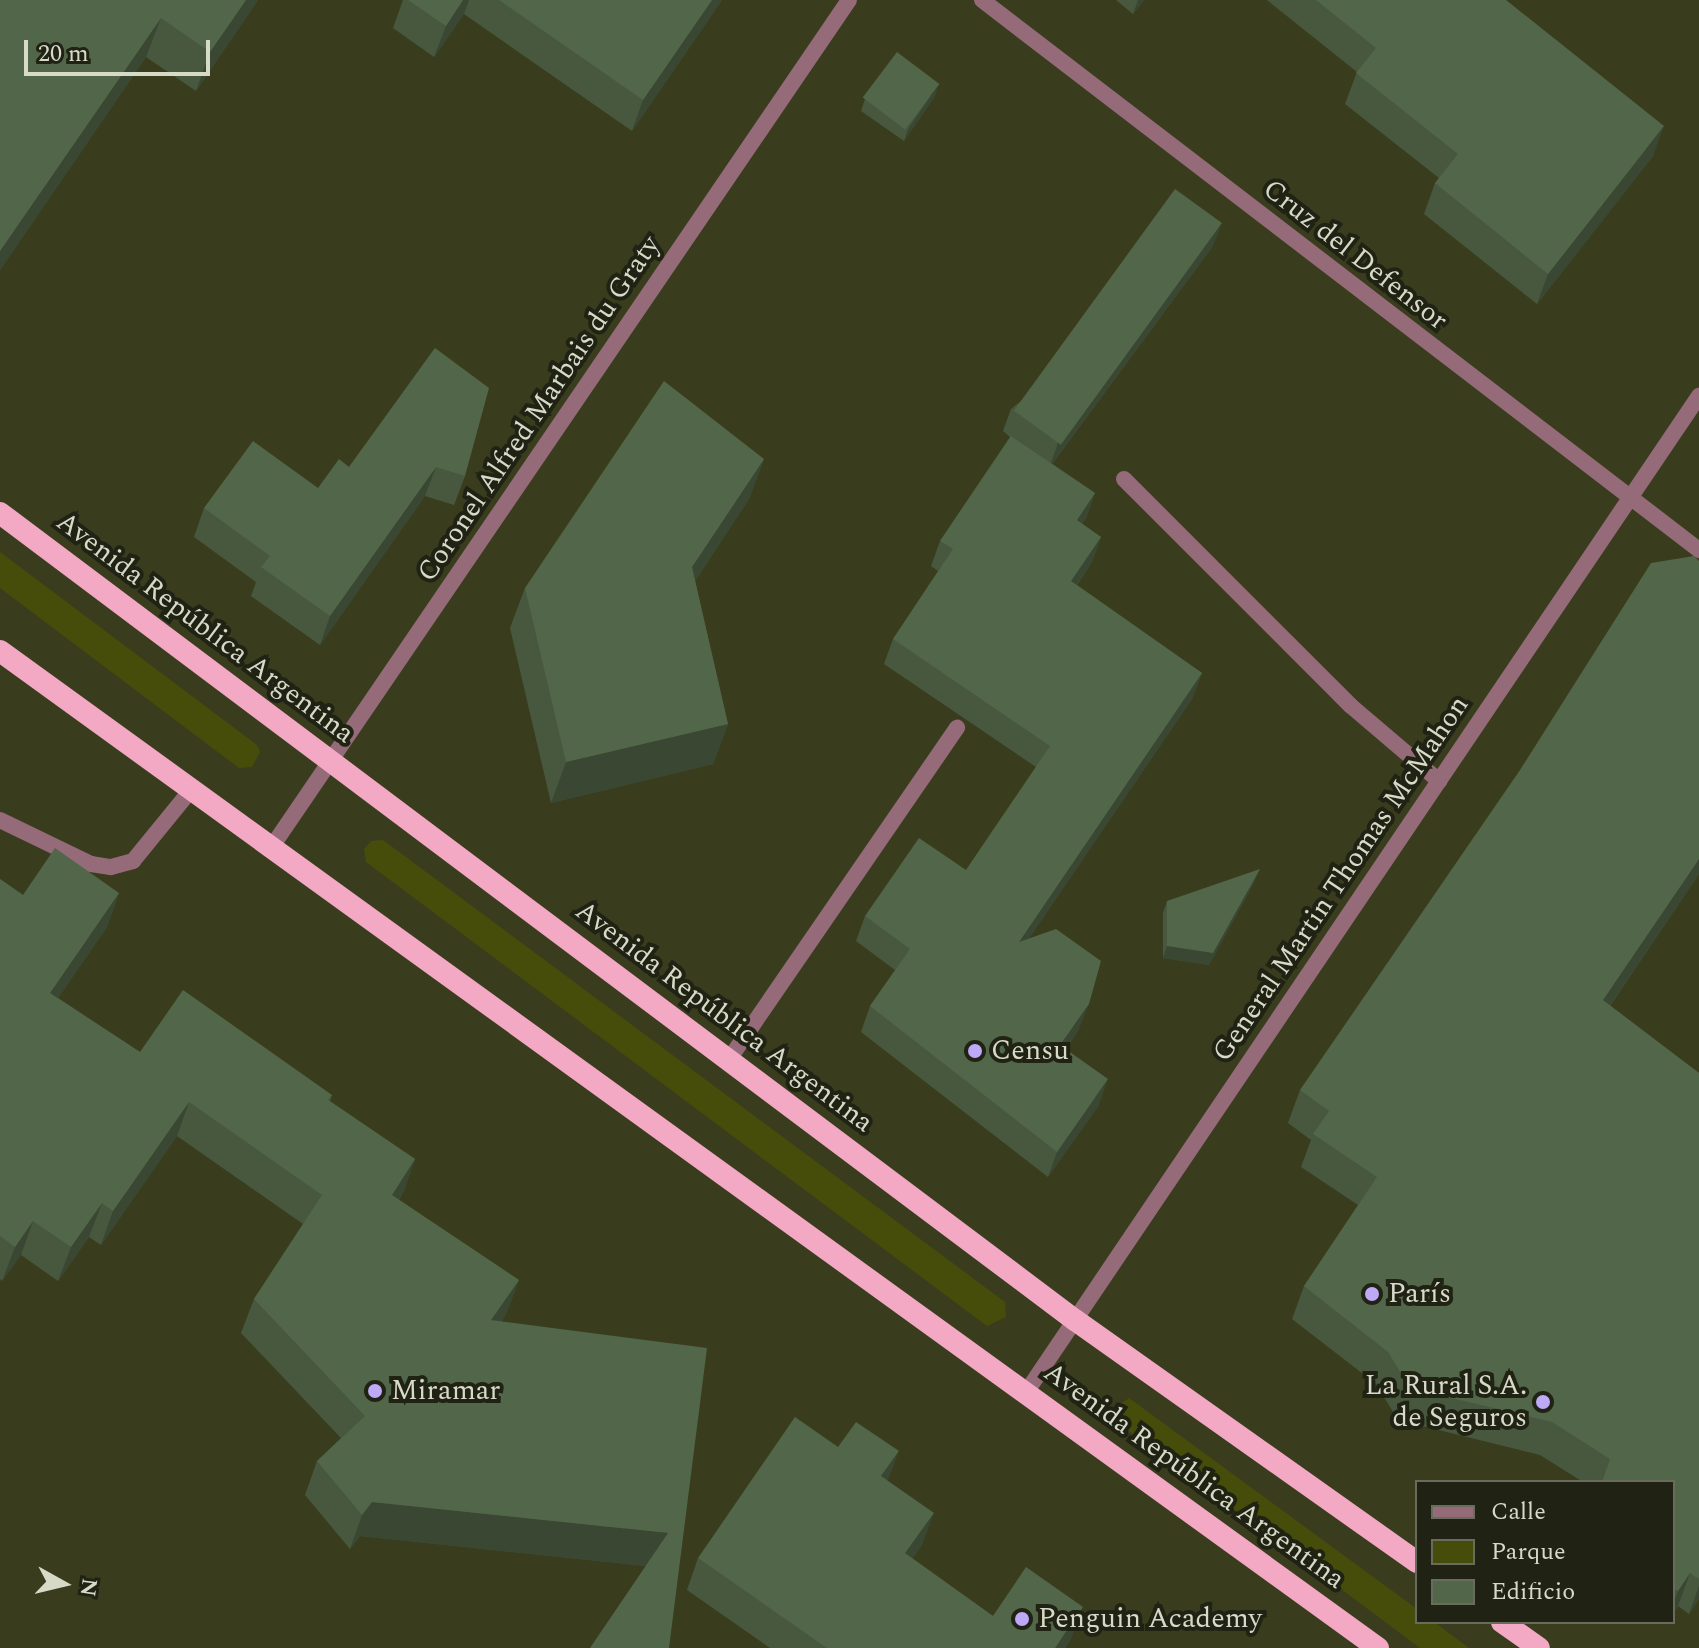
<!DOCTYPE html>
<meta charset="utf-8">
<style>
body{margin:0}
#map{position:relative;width:1699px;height:1648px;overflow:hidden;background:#393d1d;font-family:Spectral,serif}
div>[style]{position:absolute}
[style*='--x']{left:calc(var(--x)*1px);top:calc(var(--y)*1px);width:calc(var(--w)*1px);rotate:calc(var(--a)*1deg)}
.green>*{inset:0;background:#464d0b}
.service>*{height:16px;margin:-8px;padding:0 8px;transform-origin:8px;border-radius:8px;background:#956a79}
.minor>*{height:16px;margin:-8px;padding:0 8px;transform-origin:8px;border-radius:8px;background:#956a79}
.trunk>*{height:22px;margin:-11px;padding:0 11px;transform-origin:11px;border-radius:11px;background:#f3a8c4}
.wall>*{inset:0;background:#47583f}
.shaded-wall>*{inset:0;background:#394733}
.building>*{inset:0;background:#526649;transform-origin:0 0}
.dots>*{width:22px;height:22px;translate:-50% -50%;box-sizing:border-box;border:4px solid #202314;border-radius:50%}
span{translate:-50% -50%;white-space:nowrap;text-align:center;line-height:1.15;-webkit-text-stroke:8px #202314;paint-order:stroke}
.street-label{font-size:28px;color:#d7dac7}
.poi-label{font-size:28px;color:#d7dac7}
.left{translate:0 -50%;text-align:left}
.right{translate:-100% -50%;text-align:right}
.legend{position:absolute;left:1415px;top:1480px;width:260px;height:144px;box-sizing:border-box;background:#202314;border:2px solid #696c5c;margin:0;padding:10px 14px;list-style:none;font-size:24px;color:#d7dac7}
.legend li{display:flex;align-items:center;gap:16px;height:40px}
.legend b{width:40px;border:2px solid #696c5c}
.north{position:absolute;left:24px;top:1544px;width:80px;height:80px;-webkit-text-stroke:6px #202314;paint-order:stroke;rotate:98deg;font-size:22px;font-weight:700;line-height:32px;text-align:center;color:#d7dac7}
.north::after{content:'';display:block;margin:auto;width:28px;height:36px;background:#d7dac7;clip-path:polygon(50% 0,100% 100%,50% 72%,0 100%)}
.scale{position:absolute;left:24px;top:40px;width:186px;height:36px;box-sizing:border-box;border:4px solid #d7dac7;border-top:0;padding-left:10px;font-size:24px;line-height:28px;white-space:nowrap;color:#d7dac7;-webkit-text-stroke:6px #202314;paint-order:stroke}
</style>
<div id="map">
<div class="green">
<i style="clip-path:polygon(0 552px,257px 745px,260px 752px,252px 767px,239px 768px,0 588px)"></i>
<i style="clip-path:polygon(383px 840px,1005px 1302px,1006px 1317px,987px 1326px,366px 862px,364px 849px,371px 841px)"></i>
<i style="clip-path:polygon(1129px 1398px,1417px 1609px,1417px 1622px,1434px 1622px,1469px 1648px,1420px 1648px,1117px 1422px,1115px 1408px)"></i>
</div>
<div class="service">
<i style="--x:1124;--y:479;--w:321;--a:45"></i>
<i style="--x:1351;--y:706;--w:116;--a:40.4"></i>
<i style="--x:0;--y:820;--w:101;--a:25.8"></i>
<i style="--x:91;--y:864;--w:20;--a:9"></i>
<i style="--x:111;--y:867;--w:23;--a:-15"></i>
<i style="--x:133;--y:861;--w:92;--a:-50.8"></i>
<i style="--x:730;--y:1058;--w:401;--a:-55.5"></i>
</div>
<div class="minor">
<i style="--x:982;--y:0;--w:904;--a:37.49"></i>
<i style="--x:271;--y:848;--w:1026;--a:-55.72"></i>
<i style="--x:1027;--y:1391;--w:1201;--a:-55.97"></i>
</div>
<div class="trunk">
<i style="--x:0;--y:513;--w:1344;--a:36.9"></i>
<i style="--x:1075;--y:1320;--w:419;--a:35.3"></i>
<i style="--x:0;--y:651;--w:1701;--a:35.89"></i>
<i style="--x:1502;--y:1622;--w:45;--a:35.1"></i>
</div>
<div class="wall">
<i style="clip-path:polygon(0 0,258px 0,196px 91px,146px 57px,0 270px)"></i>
<i style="clip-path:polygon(403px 0,722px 0,632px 131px,464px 14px,434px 57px,393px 28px)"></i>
<i style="clip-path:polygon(1116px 0,1144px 0,1133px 14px)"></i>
<i style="clip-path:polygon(1267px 0,1506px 0,1653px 156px,1537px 304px,1424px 214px,1435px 183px,1439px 178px,1345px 104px,1357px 72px)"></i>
<i style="clip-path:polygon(935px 96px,904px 141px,861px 111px,865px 99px)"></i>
<i style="clip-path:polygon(1213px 246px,1052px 464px,1095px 493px,1086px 518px,1082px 524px,1101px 537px,1092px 562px,1077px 585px,1202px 673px,1192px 699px,1029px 938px,1079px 1029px,1066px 1049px,1099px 1105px,1048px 1177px,861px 1032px,870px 1006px,895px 970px,856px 941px,865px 916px,966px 870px,1036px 767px,884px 664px,893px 639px,938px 571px,931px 566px,940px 541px,1010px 437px,1003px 431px,1011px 409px)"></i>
<i style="clip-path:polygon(435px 348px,465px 476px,454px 505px,425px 496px,320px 645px,251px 596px,256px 582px,194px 537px,204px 508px,318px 488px,349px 467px)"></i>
<i style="clip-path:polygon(764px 459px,749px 499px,695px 581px,728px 724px,713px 764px,551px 803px,510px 628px,525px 588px)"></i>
<i style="clip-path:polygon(1699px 561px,1699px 874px,1610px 1006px,1699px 1073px,1699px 1599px,1689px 1614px,1678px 1606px,1673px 1613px,1673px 1482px,1583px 1482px,1540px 1455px,1398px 1420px,1376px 1384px,1292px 1319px,1304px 1286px,1358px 1205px,1301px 1167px,1311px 1140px,1288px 1123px,1300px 1090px)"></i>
<i style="clip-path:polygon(0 879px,23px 895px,119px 893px,107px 927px,58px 998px,140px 1052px,332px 1095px,330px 1101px,415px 1159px,403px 1193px,399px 1200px,519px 1280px,506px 1314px,501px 1322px,646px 1566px,360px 1536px,350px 1549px,305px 1495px,317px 1461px,341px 1438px,241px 1333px,254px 1299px,303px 1224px,177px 1136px,101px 1245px,89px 1237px,58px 1281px,21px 1255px,2px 1281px,0 1279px)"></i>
<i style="clip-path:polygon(1255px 881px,1209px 965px,1163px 958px,1163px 913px,1167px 901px)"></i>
<i style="clip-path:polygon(838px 1447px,888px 1481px,922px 1545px,912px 1559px,993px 1616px,1071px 1639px,1065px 1648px,770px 1648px,687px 1590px,698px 1558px)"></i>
</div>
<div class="shaded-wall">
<i style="clip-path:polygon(246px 0,258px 0,196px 91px,210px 52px)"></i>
<i style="clip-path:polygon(463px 0,469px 0,464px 14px,434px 57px,446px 26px)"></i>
<i style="clip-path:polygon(712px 0,722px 0,632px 131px,643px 100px)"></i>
<i style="clip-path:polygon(1138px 0,1144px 0,1133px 14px)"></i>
<i style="clip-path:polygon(161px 18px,146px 57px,0 270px,0 251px)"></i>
<i style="clip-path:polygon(939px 84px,935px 96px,904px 141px,908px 129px)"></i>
<i style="clip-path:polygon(1664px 126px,1653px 156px,1537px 304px,1548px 274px)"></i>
<i style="clip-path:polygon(1222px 223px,1213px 246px,1050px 466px,1058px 443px)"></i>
<i style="clip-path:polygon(764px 459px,749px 499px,677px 608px,692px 567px)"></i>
<i style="clip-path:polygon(436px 467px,425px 496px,320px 645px,330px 616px)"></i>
<i style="clip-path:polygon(1095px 493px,1086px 518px,1068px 545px,1077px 520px)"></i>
<i style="clip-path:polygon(1101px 537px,1092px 562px,1062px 606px,1071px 581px)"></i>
<i style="clip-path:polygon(1202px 673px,1192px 699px,1010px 967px,1019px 942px)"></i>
<i style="clip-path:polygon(728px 724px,713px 764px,551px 803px,566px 762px)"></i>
<i style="clip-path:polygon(1699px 859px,1699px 874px,1591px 1033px,1603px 1000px)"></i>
<i style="clip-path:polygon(1260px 869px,1255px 881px,1209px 965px,1163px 958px,1167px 946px)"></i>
<i style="clip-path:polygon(119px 893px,107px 927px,38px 1027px,50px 993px)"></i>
<i style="clip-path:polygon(1089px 1004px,1079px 1029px,1051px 1070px,1060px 1045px)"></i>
<i style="clip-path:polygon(1108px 1079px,1099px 1105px,1048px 1177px,1057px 1152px)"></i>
<i style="clip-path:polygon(189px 1102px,177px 1136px,101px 1245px,113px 1211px)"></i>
<i style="clip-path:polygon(415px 1159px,403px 1193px,379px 1229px,392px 1195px)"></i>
<i style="clip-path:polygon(102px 1203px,89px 1237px,58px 1281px,71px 1247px)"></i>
<i style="clip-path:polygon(33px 1221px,21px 1255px,2px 1281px,15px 1247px)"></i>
<i style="clip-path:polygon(519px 1280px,506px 1314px,479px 1354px,491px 1320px)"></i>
<i style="clip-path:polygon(899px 1451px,887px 1483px,881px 1476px)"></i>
<i style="clip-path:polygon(372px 1502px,668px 1533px,656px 1567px,360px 1536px,350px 1549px,362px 1515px)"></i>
<i style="clip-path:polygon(934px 1513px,922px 1545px,894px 1585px,905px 1553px)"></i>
<i style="clip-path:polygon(1690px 1573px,1678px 1606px,1673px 1613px,1673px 1604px,1678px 1591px)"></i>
<i style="clip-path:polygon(1699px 1586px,1699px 1599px,1689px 1614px)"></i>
<i style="clip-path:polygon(1083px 1607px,1071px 1639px,1065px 1648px,1055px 1648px)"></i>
</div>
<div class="building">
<i style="clip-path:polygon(0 0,246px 0,210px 52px,161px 18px,0 251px)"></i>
<i style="clip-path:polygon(408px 0,463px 0,446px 26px)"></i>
<i style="clip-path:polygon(499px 0,712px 0,643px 100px)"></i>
<i style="clip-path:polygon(1316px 0,1506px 0,1664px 126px,1548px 274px,1435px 183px,1458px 154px,1356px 73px,1376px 48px)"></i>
<i style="left:897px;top:52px;width:53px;height:57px;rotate:37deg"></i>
<i style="left:1175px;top:189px;width:58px;height:274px;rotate:36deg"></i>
<i style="clip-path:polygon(435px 348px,489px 388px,465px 476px,436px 467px,330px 616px,261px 567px,270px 556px,204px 508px,253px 441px,318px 488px,339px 459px,349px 467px)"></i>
<i style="clip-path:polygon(664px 381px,764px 459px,692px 567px,728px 724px,566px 762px,525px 588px)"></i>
<i style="clip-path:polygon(1011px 436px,1095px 493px,1077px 520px,1101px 537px,1071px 581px,1202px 673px,1019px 942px,1056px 929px,1101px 961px,1089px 1004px,1060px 1045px,1108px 1079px,1057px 1152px,870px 1006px,910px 949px,865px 916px,919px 838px,966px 870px,1050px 746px,893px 639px,953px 549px,940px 541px)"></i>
<i style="clip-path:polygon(1694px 556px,1699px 561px,1699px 859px,1603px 1000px,1699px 1073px,1699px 1579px,1690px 1573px,1678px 1591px,1673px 1588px,1673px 1482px,1602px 1482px,1610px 1459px,1552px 1422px,1410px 1388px,1388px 1352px,1304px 1286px,1377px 1177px,1313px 1134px,1329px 1111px,1300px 1090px,1520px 770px,1651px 563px)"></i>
<i style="clip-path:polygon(55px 848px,119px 893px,50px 993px,140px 1052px,183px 990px,332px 1095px,328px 1100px,415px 1159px,392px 1195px,519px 1280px,491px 1320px,707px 1348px,669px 1648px,590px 1648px,668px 1533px,372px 1502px,362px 1515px,317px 1461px,365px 1416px,254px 1299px,322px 1195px,189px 1102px,113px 1211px,102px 1203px,71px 1247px,33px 1221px,15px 1247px,0 1236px,0 879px,23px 895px)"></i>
<i style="clip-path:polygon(1260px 869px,1213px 953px,1167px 946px,1167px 901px)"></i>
<i style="clip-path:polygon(795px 1417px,838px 1447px,856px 1422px,899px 1451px,881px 1476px,934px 1513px,905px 1553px,993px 1616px,1026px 1567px,1083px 1607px,1055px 1648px,827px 1648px,698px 1558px)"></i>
</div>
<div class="dots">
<i style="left:975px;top:1051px;background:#bda9f5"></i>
<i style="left:1372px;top:1294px;background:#bda9f5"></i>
<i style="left:375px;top:1391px;background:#bda9f5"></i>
<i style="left:1543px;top:1402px;background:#bda9f5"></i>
<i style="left:1022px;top:1619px;background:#bda9f5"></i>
</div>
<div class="street-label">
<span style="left:1355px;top:255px;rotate:38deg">Cruz del Defensor</span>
<span style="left:539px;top:409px;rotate:-56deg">Coronel Alfred Marbais du Graty</span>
<span style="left:205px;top:628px;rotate:37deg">Avenida República Argentina</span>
<span style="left:1341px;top:879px;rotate:-56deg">General Martin Thomas McMahon</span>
<span style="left:724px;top:1017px;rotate:37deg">Avenida República Argentina</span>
<span style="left:1194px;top:1476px;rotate:36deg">Avenida República Argentina</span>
</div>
<div class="poi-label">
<span class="left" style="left:991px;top:1051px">Censu</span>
<span class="left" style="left:1388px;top:1294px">París</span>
<span class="right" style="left:1527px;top:1402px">La Rural S.A.<br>de Seguros</span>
<span class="left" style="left:391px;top:1391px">Miramar</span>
<span class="left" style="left:1038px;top:1619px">Penguin Academy</span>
</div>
<ul class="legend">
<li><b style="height:10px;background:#956a79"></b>Calle</li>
<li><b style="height:22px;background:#464d0b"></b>Parque</li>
<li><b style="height:22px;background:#526649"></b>Edificio</li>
</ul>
<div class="north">N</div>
<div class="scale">20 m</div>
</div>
